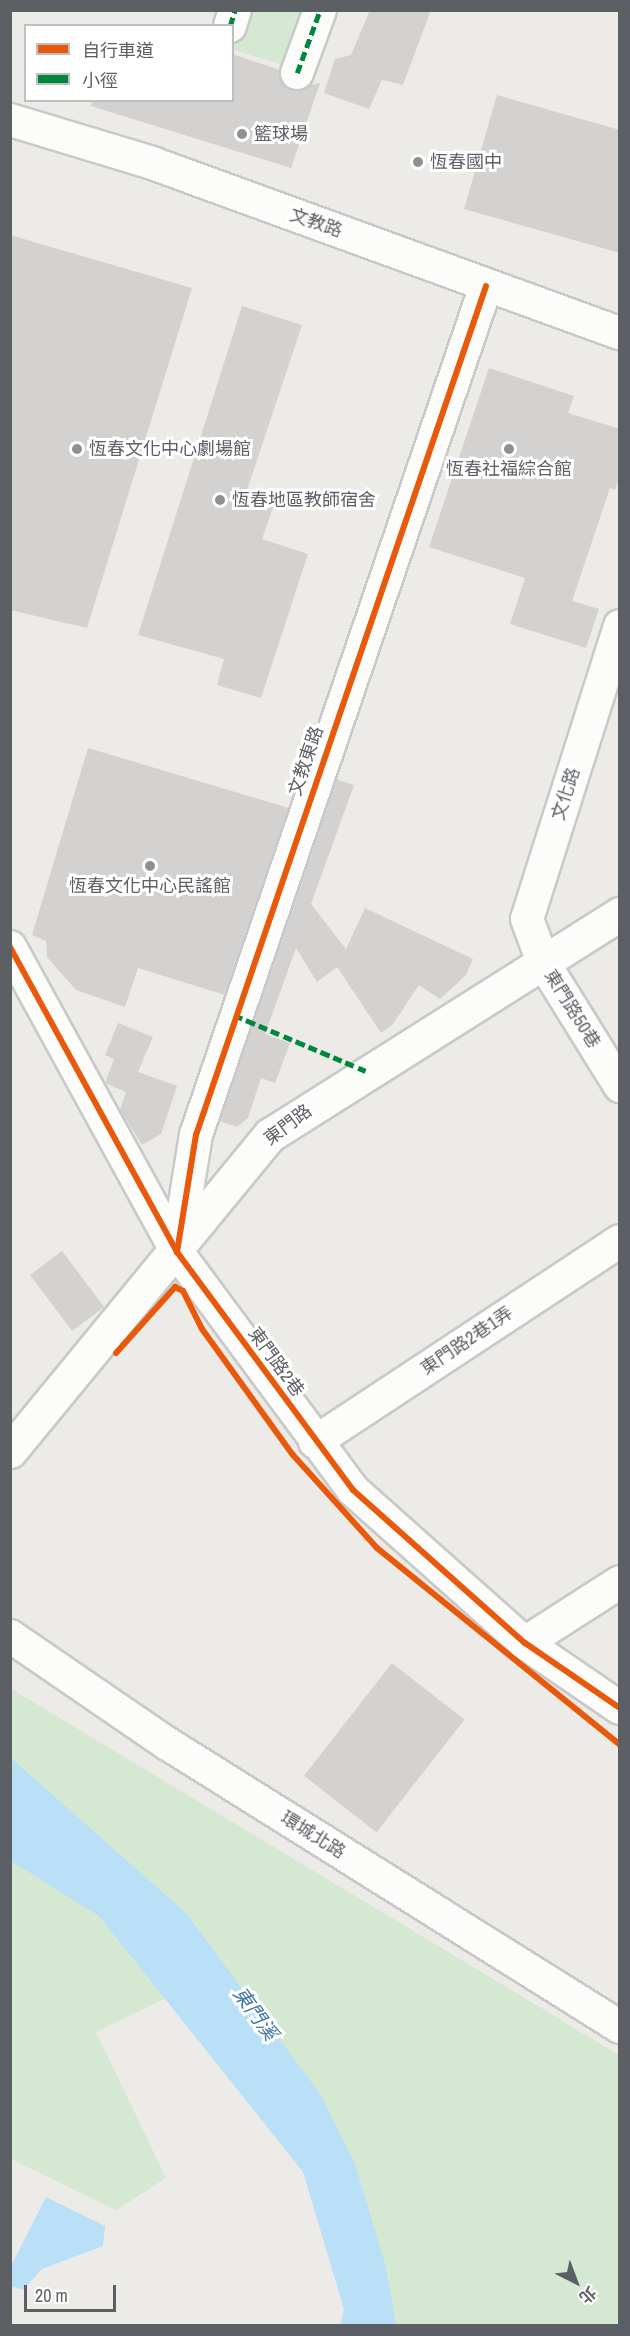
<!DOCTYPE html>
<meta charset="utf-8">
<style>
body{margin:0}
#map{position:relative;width:630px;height:2336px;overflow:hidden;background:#ecebe7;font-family:"Archivo Narrow","Noto Sans TC",sans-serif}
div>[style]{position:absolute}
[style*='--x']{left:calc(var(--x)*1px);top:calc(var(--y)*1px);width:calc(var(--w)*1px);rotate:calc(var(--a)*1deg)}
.green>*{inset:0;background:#d5e8d2}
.water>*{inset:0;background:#bae0f8}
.building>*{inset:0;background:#d3d2d0;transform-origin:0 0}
.roads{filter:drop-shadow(2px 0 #c9c9c9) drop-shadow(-2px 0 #c9c9c9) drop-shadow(0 2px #c9c9c9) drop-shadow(0 -2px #c9c9c9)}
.street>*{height:32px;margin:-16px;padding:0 16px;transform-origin:16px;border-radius:16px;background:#fcfcfb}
.secondary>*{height:33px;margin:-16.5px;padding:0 16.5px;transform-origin:16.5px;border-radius:16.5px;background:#fcfcfb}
.quiet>*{height:4.5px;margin-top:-2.25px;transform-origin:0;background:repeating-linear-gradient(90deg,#00873e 0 9px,transparent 0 13.5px)}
.cycleway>*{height:6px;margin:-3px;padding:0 3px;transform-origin:3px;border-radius:3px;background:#e8590c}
.dots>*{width:16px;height:16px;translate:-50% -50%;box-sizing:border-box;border:3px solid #fff;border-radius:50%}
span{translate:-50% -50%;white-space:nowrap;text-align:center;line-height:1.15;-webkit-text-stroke:6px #fff;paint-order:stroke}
.poi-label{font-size:18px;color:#5c6065}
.left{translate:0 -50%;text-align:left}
.street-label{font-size:18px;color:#5c6065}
.water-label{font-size:20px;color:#3e76a8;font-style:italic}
.frame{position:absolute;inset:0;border:12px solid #5c6065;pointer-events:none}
.legend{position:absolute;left:24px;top:24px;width:210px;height:78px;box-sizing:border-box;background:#fff;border:2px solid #bebfc1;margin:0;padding:8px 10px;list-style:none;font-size:18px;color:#5c6065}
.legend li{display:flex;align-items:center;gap:12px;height:30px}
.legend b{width:30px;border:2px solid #bebfc1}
.north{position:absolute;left:546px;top:2252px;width:60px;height:60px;-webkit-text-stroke:4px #fff;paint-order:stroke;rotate:138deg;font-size:16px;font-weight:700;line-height:24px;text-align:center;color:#5c6065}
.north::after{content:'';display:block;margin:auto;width:21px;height:27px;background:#5c6065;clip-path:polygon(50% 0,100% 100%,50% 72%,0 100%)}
.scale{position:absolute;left:24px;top:2285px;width:92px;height:27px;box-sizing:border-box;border:3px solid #5c6065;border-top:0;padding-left:8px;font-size:18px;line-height:21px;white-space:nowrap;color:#5c6065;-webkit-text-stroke:4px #fff;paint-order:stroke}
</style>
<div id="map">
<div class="green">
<i style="clip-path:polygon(245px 11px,310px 11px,290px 67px,233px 50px)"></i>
<i style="clip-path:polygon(10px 1688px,619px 2055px,619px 2325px,379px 2325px,366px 2228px,174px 1994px,96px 2032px,166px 2178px,116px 2210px,11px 2159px)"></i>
</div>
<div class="water">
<i style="clip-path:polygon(11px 1758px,186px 1913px,321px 2095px,355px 2164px,386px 2267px,396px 2325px,340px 2325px,344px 2309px,303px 2172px,99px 1916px,11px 1861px)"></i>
<i style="clip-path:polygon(46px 2197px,105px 2226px,103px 2246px,42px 2269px,23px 2290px,11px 2286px,11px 2266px)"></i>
</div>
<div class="building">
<i style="clip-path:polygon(370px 10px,431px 10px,403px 85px,382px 80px,369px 109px,324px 93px,335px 59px,351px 55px)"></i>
<i style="clip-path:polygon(232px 54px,280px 70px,283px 84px,291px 90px,320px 83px,291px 168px,91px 106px,92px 100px,232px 100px)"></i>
<i style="clip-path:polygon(497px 95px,620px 130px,620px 253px,464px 209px)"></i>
<i style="clip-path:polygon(10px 235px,192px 288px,87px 628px,10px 610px)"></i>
<i style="clip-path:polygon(242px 306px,302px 325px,245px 496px,274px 505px,262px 539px,308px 554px,261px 698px,217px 685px,224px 659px,138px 635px)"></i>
<i style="clip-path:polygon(489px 368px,574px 396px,568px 413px,620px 429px,620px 475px,615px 490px,610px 488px,572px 601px,599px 609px,586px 648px,510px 624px,525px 578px,429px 547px)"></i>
<i style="clip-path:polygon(88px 748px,289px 808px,225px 995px,138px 968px,125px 1007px,76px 990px,47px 957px,46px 941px,32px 935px)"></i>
<i style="clip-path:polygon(336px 779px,354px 785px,311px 904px,346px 949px,365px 908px,473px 959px,466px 975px,440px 999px,419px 985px,393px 1024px,381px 1033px,337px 967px,317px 982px,296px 948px,265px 1034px,290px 1043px,275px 1083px,261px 1078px,248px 1118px,237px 1127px,220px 1121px)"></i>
<i style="clip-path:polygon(118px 1023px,153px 1037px,138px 1072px,177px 1086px,161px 1134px,142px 1145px,120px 1110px,126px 1092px,105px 1083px,114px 1059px,105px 1055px)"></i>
<i style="left:62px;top:1251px;width:70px;height:40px;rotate:53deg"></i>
<i style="left:392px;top:1663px;width:92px;height:143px;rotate:38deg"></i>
</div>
<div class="roads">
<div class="street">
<i style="--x:230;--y:26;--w:17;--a:-73"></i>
<i style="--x:297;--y:73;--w:67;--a:-69.9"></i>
<i style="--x:10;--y:120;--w:148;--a:16.8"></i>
<i style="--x:152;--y:163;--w:498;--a:20"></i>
<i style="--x:620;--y:626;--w:307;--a:107.6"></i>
<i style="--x:527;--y:919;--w:46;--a:69.6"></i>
<i style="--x:543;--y:962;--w:146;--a:58.2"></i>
<i style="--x:10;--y:947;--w:348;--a:61.3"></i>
<i style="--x:177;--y:1252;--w:296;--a:53.5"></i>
<i style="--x:353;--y:1490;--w:230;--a:41.7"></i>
<i style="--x:525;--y:1643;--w:115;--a:34.4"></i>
<i style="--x:177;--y:1252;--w:119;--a:-80.8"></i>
<i style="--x:196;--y:1135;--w:897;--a:-71.14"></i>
<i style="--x:315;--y:1442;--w:365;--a:-33.4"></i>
<i style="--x:10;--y:1636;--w:191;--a:34.4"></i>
<i style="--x:168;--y:1744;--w:533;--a:32.05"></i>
<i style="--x:525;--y:1643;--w:113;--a:-32.7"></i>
</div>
<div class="secondary">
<i style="--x:10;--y:1451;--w:409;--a:-50.6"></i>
<i style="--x:270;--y:1135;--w:414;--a:-32.3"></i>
</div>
</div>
<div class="quiet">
<i style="--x:230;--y:26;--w:17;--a:-73"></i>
<i style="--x:297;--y:73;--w:67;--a:-69.9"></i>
<i style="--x:234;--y:1015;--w:143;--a:23"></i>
</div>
<div class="cycleway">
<i style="--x:10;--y:947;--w:348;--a:61.3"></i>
<i style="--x:177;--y:1252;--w:296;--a:53.5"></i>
<i style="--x:353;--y:1490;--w:230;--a:41.7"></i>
<i style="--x:525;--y:1643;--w:115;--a:34.4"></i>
<i style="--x:177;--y:1252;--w:119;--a:-80.8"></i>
<i style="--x:196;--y:1135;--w:897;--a:-71.14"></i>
<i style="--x:116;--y:1353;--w:89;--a:-48.2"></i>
<i style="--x:175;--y:1287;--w:9;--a:27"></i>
<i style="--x:183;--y:1291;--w:42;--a:63.4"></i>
<i style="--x:202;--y:1329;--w:155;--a:54.2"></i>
<i style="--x:293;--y:1455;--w:125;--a:47.9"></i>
<i style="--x:377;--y:1548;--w:313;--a:39"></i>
</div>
<div class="dots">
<i style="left:242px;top:134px;background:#8e9192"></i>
<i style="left:418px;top:162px;background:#8e9192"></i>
<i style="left:77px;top:449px;background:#8e9192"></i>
<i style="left:509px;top:449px;background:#8e9192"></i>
<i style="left:220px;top:500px;background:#8e9192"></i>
<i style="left:150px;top:866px;background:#8e9192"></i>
</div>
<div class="poi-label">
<span class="left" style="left:254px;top:134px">籃球場</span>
<span class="left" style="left:430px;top:162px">恆春國中</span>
<span class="left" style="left:89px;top:449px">恆春文化中心劇場館</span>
<span style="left:509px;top:469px">恆春社福綜合館</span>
<span class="left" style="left:232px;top:500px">恆春地區教師宿舍</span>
<span style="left:150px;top:886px">恆春文化中心民謠館</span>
</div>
<div class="street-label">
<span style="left:316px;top:223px;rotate:19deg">文教路</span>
<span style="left:306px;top:761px;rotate:-71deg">文教東路</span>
<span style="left:566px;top:794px;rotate:-72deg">文化路</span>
<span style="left:572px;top:1009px;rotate:58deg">東門路50巷</span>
<span style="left:288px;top:1125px;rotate:-37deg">東門路</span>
<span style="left:467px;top:1341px;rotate:-34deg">東門路2巷1弄</span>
<span style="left:276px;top:1362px;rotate:54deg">東門路2巷</span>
<span style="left:313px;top:1835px;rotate:32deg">環城北路</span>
</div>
<div class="water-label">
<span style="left:256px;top:2013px;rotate:54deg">東門溪</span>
</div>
<div class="frame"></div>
<ul class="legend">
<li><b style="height:8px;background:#e8590c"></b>自行車道</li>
<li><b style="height:8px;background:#00873e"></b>小徑</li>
</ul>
<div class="north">北</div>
<div class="scale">20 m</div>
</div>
